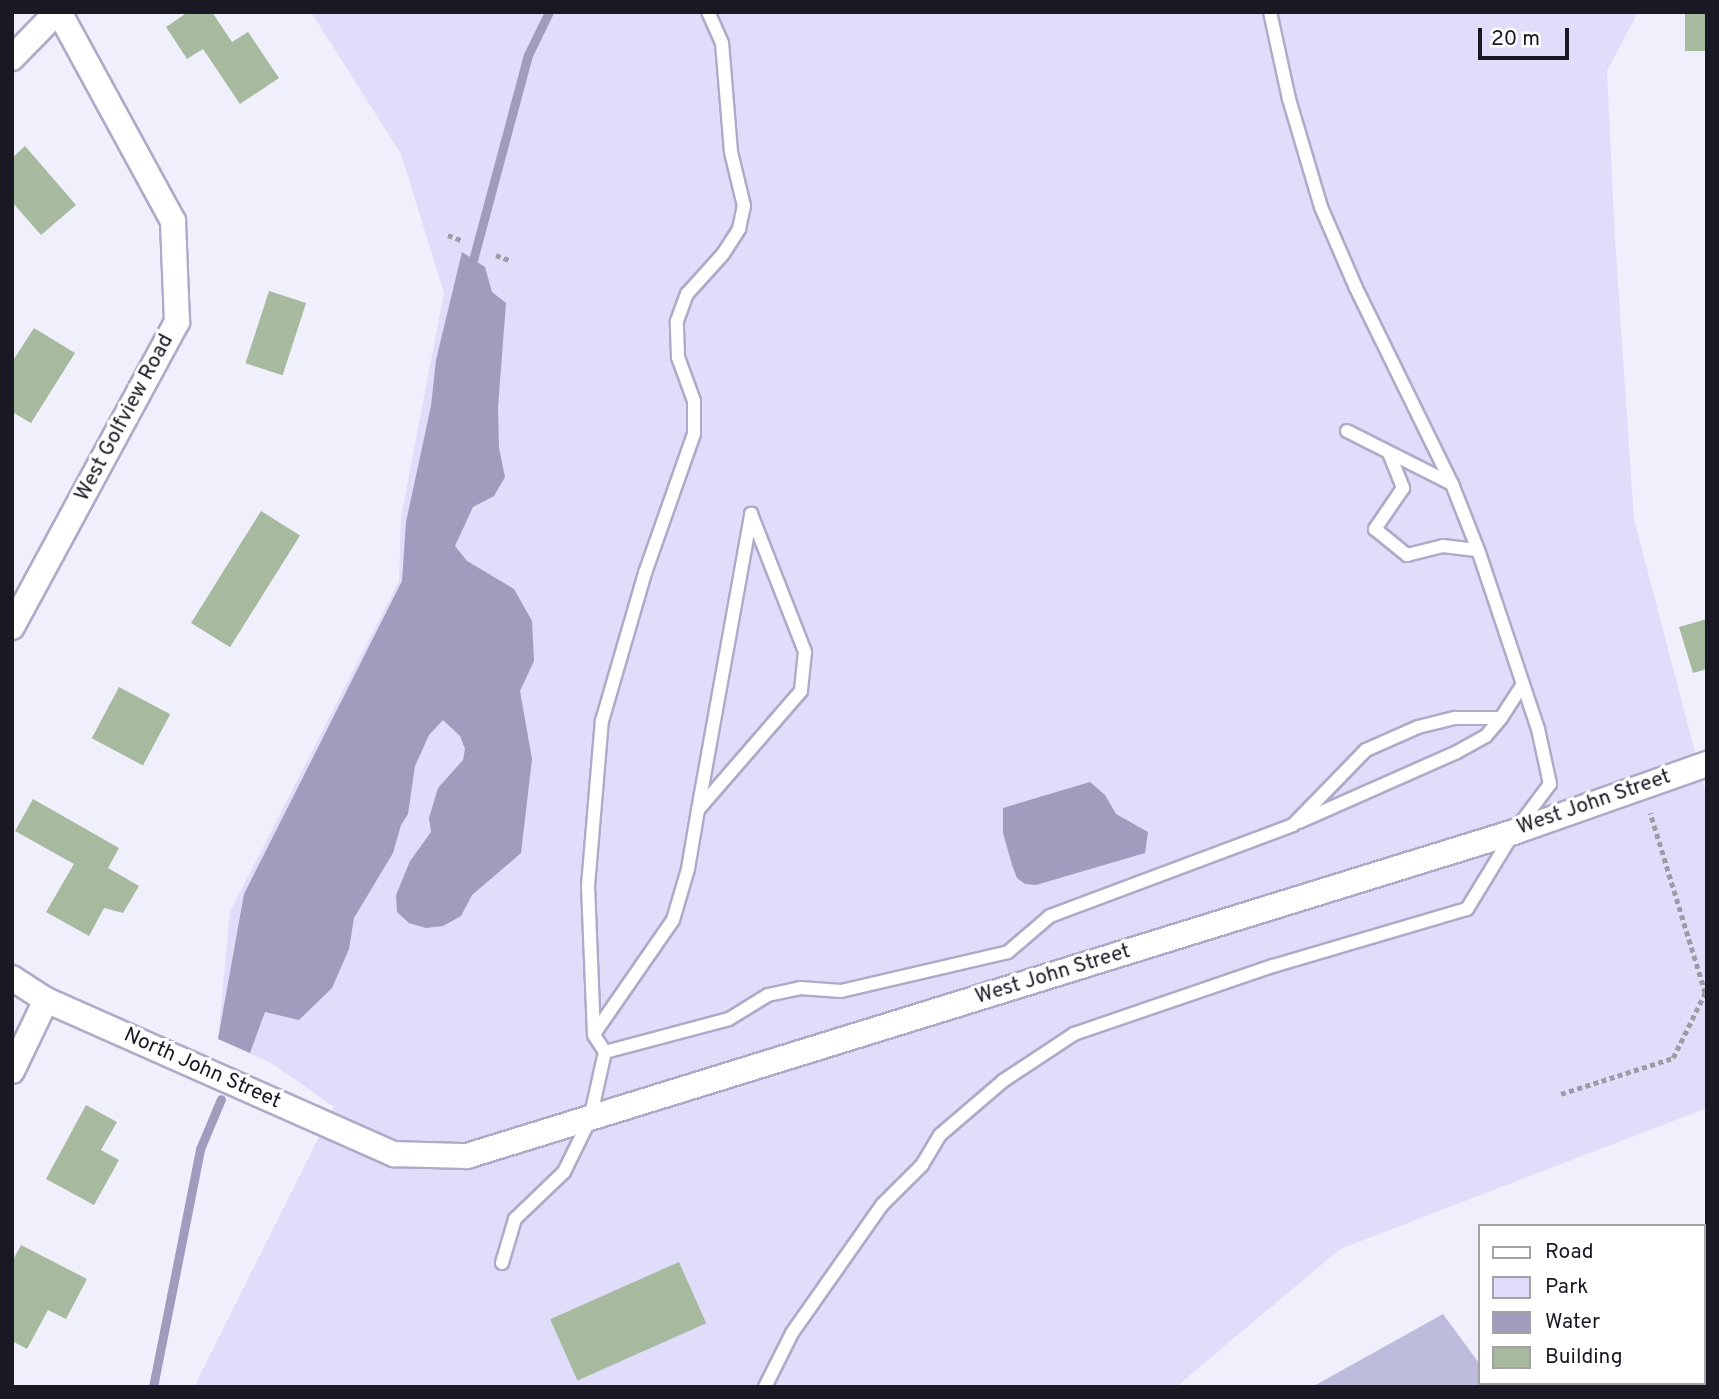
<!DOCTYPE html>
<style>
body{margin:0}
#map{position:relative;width:1719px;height:1399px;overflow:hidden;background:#f0f0fc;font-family:Overpass,sans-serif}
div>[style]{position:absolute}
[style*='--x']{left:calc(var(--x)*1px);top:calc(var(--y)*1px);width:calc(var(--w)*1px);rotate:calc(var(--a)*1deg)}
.green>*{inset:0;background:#dfddf9}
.forest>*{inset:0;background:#bebcdd}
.water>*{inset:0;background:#9f9cbd}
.stream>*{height:9px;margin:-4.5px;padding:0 4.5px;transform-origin:4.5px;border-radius:4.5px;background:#9f9cbd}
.building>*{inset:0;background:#a7b99e;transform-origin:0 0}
.path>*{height:4.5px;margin-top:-2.25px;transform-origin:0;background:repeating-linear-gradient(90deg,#9c9ca7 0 5px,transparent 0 8.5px)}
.roads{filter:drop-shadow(2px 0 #adabc9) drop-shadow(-2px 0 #adabc9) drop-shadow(0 2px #adabc9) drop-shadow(0 -2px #adabc9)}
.service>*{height:12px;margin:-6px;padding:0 6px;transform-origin:6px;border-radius:6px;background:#fff}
.minor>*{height:24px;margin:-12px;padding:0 12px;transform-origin:12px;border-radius:12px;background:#fff}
span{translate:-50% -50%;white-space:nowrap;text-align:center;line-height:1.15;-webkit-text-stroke:6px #fff;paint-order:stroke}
.street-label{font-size:21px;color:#191823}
.frame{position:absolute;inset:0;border:14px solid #191823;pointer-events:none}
.legend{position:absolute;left:1478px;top:1224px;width:228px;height:161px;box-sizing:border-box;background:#fff;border:2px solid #a3a3a7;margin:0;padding:9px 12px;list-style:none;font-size:21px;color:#191823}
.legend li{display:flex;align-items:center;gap:14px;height:35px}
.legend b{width:35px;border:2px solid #a3a3a7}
.scale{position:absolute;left:1478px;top:28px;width:91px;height:32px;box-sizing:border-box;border:4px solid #191823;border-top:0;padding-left:9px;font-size:21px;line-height:24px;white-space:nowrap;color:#191823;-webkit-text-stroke:5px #fff;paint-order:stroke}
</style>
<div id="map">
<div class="green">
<i style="clip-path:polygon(311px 12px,1638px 12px,1607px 71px,1615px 239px,1634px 519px,1707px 798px,1707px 1108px,1340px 1249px,1176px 1387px,194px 1387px,334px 1107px,271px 1063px,218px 1039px,230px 912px,399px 581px,401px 517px,444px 293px,401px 154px)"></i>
</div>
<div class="forest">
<i style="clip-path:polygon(1443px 1314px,1479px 1363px,1479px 1383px,1495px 1383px,1497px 1387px,1312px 1387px)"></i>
</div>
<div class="water">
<i style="clip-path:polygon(462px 252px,485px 267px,492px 292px,506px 303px,498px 407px,499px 448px,505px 477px,494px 496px,473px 507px,455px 546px,467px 561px,514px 589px,532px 621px,534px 661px,520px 691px,532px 759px,521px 853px,472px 895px,461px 916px,443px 926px,426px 928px,409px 923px,397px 912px,396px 895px,410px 861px,431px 832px,429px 818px,438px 788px,463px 760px,465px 749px,460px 736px,443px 720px,429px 735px,415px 766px,408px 814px,401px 825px,393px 853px,354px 918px,349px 949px,332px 988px,299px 1020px,265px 1012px,250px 1053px,218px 1039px,244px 894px,402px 581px,406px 522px,431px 406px,436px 360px)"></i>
<i style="clip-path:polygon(1090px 782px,1105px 795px,1116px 814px,1148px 832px,1145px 853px,1036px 885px,1025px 884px,1017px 878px,1012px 865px,1003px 833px,1003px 808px)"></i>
</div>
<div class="stream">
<i style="--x:473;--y:260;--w:212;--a:-75"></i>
<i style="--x:528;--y:55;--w:48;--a:-64"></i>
<i style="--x:153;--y:1387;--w:243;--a:-78.8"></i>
<i style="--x:200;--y:1149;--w:54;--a:-67.2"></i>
</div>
<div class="building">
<i style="clip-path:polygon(188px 12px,212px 12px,232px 42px,248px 32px,279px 78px,240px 104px,203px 49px,187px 59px,166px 27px)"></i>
<i style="left:1685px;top:12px;width:22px;height:39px"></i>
<i style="clip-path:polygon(25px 146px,76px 205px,41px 235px,12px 202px,12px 158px)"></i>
<i style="left:269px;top:291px;width:39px;height:76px;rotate:18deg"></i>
<i style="clip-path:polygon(34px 328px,75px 353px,31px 423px,12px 412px,12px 362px)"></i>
<i style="left:261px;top:511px;width:46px;height:132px;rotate:32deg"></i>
<i style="clip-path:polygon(1707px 619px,1707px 669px,1693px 673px,1679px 627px)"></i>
<i style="left:119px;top:687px;width:58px;height:58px;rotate:28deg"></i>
<i style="clip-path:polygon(33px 799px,119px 848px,108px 868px,139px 886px,123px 913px,104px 908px,89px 936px,46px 912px,74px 864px,15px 831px)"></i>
<i style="clip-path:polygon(86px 1105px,117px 1122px,101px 1150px,119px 1160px,94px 1205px,46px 1179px)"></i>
<i style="clip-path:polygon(21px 1245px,87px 1279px,66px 1319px,48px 1310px,27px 1349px,12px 1341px,12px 1262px)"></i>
<i style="left:679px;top:1262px;width:67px;height:141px;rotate:66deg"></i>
</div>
<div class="path">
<i style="--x:448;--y:235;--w:14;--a:21"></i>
<i style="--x:496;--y:255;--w:14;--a:21"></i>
<i style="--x:1561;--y:1094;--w:118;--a:-17.8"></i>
<i style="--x:1673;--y:1058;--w:72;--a:-63.8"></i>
<i style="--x:1705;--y:993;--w:188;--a:-107"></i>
</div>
<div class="roads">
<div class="service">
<i style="--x:1347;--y:431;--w:118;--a:26.8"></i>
<i style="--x:1389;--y:453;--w:38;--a:68"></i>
<i style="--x:1403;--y:488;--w:50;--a:124.3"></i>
<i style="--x:1375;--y:529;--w:41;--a:39.1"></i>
<i style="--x:1407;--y:555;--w:37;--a:-14"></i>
<i style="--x:1443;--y:546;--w:35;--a:7"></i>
<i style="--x:1299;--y:822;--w:173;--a:-23.9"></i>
<i style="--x:1457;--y:752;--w:33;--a:-29"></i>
<i style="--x:1486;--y:736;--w:23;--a:-50"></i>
<i style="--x:594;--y:1034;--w:139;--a:-55.3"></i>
<i style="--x:673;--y:920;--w:53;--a:-73.6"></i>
<i style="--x:688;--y:869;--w:60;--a:-80.4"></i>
<i style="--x:698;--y:810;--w:301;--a:-79.8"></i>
<i style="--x:751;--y:514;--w:148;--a:68.6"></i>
<i style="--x:805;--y:652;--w:39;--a:96"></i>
<i style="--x:801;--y:691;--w:157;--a:130.9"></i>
<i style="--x:605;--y:1052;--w:128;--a:-14.9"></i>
<i style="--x:729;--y:1019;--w:46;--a:-31.6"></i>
<i style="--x:768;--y:995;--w:33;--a:-12"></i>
<i style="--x:800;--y:988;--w:41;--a:4.2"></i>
<i style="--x:841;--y:991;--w:171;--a:-13.1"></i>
<i style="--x:1008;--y:952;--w:55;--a:-40.6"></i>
<i style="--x:1050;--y:916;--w:259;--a:-20.5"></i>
<i style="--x:1293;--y:825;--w:105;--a:-45.8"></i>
<i style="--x:1366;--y:750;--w:57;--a:-23.9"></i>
<i style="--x:1418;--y:727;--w:38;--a:-14"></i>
<i style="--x:1455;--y:718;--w:46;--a:0"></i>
<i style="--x:1501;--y:718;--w:40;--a:-57.1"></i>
<i style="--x:502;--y:1263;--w:46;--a:-73.5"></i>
<i style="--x:515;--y:1219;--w:68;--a:-43.8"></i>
<i style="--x:564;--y:1172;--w:59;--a:-63.9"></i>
<i style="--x:590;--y:1119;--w:69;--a:-77.4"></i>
<i style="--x:605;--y:1052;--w:20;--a:-123"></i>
<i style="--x:594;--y:1035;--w:149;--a:-92.3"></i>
<i style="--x:588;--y:886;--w:166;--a:-85.2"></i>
<i style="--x:602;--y:721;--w:154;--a:-73.8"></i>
<i style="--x:645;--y:573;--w:147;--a:-70.6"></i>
<i style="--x:694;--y:434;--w:33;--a:-90"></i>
<i style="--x:694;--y:401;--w:47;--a:-110"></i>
<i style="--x:678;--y:357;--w:36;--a:-92"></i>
<i style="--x:677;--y:321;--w:29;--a:-70"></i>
<i style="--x:687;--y:294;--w:54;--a:-48"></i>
<i style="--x:723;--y:254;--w:30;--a:-57"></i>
<i style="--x:739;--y:229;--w:24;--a:-78"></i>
<i style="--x:744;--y:206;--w:56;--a:-103.5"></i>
<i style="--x:731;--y:152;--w:109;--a:-94.7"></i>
<i style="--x:722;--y:43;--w:34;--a:-114"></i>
<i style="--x:765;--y:1387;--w:60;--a:-63.4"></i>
<i style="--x:792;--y:1333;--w:156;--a:-54.9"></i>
<i style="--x:882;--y:1205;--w:57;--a:-45"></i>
<i style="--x:922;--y:1165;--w:35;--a:-59"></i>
<i style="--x:940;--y:1135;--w:83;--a:-40.6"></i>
<i style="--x:1003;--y:1081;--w:85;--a:-33.5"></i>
<i style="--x:1074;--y:1034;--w:210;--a:-18.9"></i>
<i style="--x:1273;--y:966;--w:202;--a:-16.4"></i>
<i style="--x:1467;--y:909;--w:90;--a:-58.6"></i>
<i style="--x:1514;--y:832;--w:60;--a:-53.1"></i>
<i style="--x:1550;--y:784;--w:56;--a:-102.3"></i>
<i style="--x:1538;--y:729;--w:189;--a:-108.5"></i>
<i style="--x:1478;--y:550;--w:71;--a:-111.5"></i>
<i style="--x:1452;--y:484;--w:218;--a:-116.1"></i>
<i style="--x:1356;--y:288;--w:88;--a:-113.4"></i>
<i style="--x:1321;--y:207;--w:113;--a:-106.5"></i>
<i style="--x:1289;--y:99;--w:89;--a:-102.3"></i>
</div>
<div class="minor">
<i style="--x:12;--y:58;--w:64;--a:-45.6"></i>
<i style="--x:12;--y:627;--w:347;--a:-61.6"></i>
<i style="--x:177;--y:322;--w:101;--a:-92.3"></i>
<i style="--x:173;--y:221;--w:238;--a:-118.6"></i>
<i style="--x:12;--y:978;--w:40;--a:32.9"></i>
<i style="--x:46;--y:1000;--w:381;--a:23.9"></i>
<i style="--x:394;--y:1154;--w:73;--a:1.6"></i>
<i style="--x:467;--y:1156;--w:1096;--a:-17.19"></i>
<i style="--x:1514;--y:832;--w:205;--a:-19.4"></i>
<i style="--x:12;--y:1071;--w:79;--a:-64.4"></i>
</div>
</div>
<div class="street-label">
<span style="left:125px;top:418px;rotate:-62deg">West Golfview Road</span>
<span style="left:1594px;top:803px;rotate:-19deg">West John Street</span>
<span style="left:1053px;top:975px;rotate:-17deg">West John Street</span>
<span style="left:202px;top:1069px;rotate:24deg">North John Street</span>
</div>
<div class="frame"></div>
<ul class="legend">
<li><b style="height:9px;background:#fff"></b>Road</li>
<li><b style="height:19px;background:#dfddf9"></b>Park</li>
<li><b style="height:19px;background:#9f9cbd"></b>Water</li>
<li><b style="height:19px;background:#a7b99e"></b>Building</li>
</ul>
<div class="scale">20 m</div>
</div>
